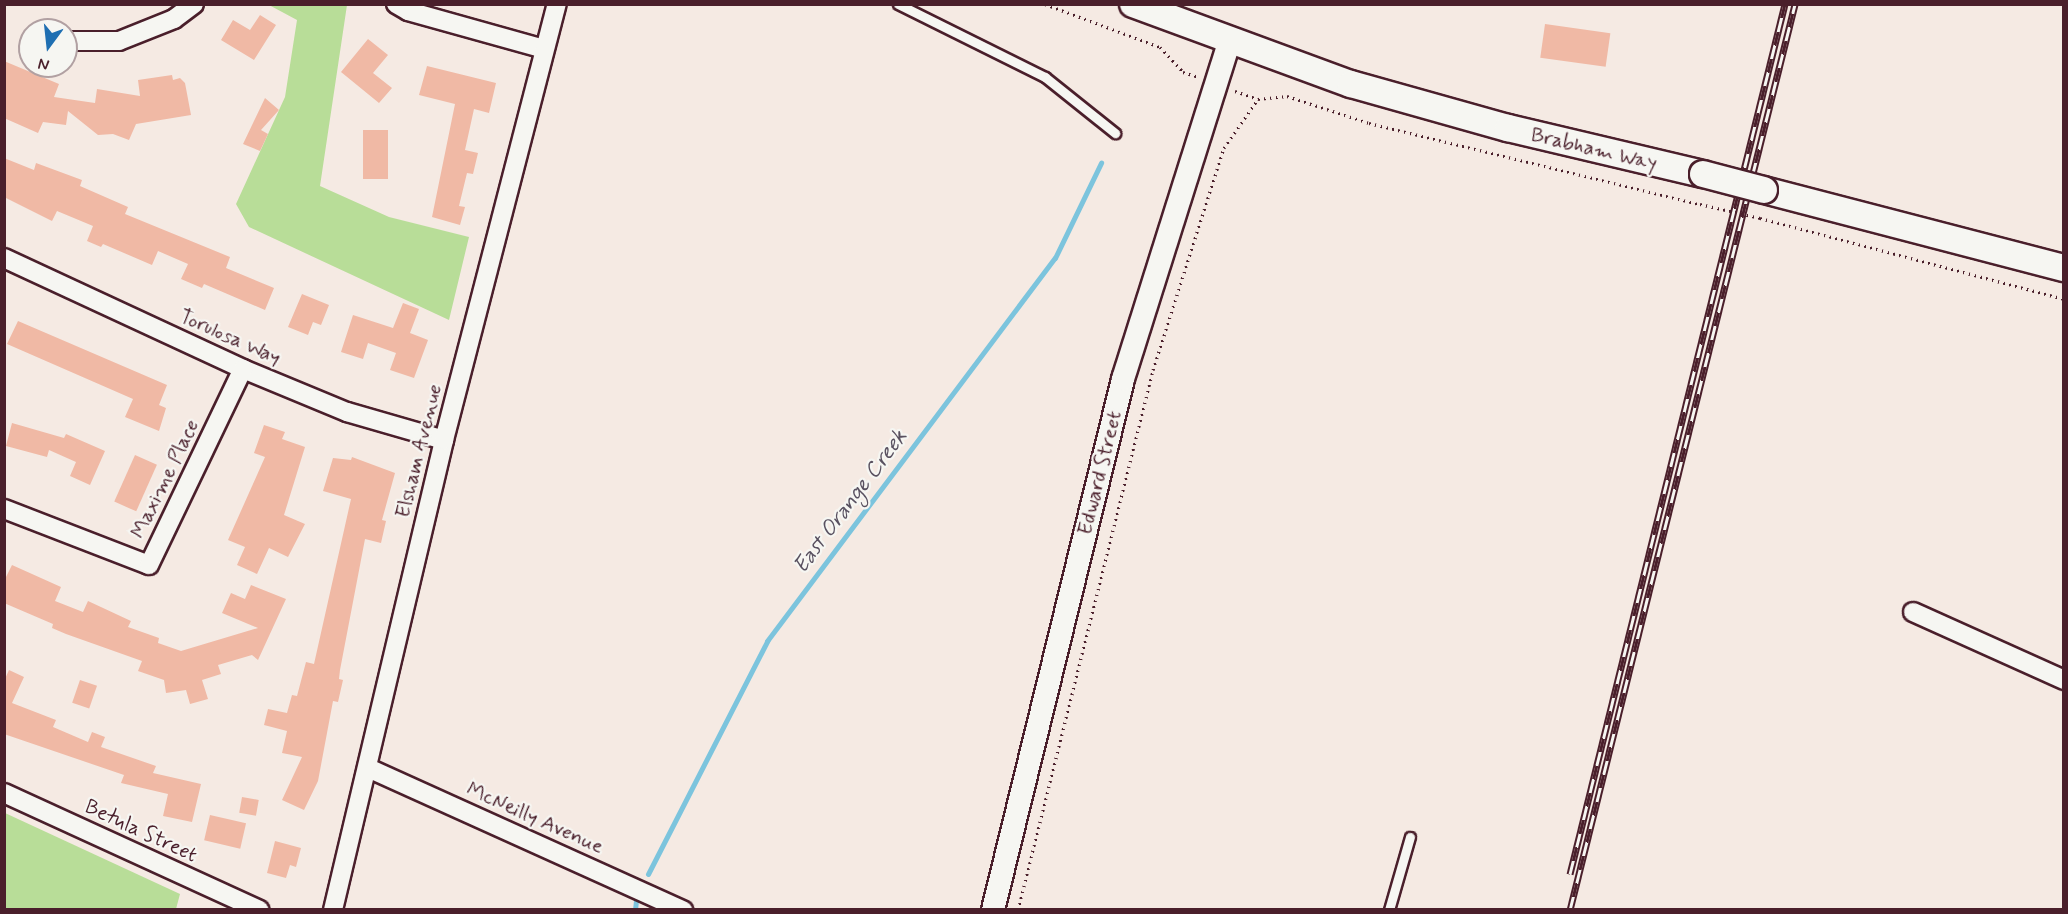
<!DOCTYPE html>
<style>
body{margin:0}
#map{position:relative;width:2068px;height:914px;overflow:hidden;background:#f5eae3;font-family:Mynerve,sans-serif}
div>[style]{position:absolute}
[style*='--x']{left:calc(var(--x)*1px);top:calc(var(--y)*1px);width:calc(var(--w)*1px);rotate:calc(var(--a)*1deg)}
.green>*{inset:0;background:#b8dd98}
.stream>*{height:5px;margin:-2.5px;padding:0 2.5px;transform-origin:2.5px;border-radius:2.5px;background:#7cc4dd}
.building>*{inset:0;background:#f0b9a5;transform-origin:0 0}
.path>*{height:3px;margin-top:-1.5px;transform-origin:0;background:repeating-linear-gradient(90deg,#4a1f2b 0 1.5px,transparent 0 6px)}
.roads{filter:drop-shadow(2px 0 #4a1f2b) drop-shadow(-2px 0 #4a1f2b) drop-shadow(0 2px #4a1f2b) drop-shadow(0 -2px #4a1f2b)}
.service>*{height:9px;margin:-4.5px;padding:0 4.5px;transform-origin:4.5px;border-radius:4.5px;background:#f6f6f2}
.minor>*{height:18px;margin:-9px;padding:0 9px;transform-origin:9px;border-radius:9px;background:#f6f6f2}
.tertiary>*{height:22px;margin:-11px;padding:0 11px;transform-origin:11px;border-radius:11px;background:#f6f6f2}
.secondary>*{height:26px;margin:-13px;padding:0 13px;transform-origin:13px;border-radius:13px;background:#f6f6f2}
.rail>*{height:7px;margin-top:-3.5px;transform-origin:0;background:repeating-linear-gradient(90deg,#f6f6f2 0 14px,#4a1f2b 0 28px);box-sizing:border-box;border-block:2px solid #4a1f2b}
.path-bridge>*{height:3px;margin-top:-1.5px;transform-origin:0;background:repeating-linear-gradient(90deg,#4a1f2b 0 1.5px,transparent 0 6px)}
.bridges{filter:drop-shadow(2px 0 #4a1f2b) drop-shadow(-2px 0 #4a1f2b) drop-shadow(0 2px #4a1f2b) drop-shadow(0 -2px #4a1f2b)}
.secondary-bridge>*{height:26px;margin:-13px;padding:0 13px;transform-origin:13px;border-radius:13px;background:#f6f6f2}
span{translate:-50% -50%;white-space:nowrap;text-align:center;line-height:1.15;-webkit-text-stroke:4.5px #f6f6f2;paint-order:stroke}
.street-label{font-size:21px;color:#4a1f2b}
.water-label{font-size:22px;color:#595160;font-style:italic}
.frame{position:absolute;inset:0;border:6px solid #4a1f2b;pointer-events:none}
.north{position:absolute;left:18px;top:18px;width:60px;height:60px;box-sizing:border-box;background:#f6f6f2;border:2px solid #b1a0a2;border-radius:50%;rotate:195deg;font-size:16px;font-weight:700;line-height:24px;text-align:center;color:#4a1f2b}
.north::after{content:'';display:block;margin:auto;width:21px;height:27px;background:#1f6fb2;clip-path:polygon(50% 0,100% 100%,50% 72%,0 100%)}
</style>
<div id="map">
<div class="green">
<i style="clip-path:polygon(269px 5px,347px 5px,320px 186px,389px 217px,469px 237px,449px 320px,249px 227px,236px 204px,285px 97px,297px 20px)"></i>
<i style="clip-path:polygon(5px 813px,180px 894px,176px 909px,5px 909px)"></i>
</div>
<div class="stream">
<i style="--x:648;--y:874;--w:262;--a:-62.9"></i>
<i style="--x:767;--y:641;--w:479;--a:-53.1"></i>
<i style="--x:1055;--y:258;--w:106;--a:-64.2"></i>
<i style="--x:635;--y:910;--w:9;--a:-84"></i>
</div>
<div class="building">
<i style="clip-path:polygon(260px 15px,276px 25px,254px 60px,221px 40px,233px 20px,250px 30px)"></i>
<i style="left:1545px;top:24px;width:66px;height:34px;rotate:8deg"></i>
<i style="clip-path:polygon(368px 39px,388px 55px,373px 73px,392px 88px,379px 103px,341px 72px)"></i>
<i style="clip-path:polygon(4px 61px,59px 84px,54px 97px,95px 103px,97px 89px,140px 96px,138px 80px,172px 75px,173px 80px,180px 78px,185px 83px,191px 115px,136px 124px,129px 140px,113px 134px,98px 135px,68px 111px,66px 125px,43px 122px,38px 133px,4px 118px)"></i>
<i style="clip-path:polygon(427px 66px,496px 83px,489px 113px,474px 109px,465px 150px,478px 153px,473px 174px,467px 173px,459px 206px,465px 207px,460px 225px,432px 217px,455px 104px,419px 95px)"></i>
<i style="clip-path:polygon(265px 98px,279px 110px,261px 130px,268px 134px,260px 151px,243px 144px)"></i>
<i style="left:363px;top:130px;width:25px;height:49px"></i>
<i style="clip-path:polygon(4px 158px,34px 170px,36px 163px,82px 180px,80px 186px,128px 207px,125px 214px,230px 257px,226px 268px,274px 288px,265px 310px,204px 284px,202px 288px,181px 279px,188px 264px,158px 251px,152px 265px,103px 244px,101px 247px,87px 241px,93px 226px,57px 211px,52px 221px,4px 197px)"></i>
<i style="clip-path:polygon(302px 294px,329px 305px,321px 325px,313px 322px,308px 335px,288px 327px)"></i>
<i style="clip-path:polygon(403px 303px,419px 309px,410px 333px,428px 340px,414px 378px,390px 370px,396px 353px,368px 343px,363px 359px,341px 352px,353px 315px,393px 328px)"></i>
<i style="clip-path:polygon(18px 321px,167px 385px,159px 405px,166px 408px,159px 431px,125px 417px,133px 399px,7px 344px)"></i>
<i style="clip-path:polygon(12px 423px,64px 438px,66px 434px,105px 451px,90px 485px,70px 476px,76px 462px,49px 450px,47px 457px,6px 446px)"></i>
<i style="clip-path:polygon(264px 425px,285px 432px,282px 439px,305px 447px,284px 515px,305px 524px,288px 557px,269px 548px,257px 574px,237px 565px,245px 547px,228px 540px,265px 457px,254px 453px)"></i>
<i style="left:135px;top:455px;width:24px;height:51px;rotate:24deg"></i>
<i style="clip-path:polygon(352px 457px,395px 473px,382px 520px,386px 521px,381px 543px,365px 539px,340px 670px,339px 679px,343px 680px,338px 702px,333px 701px,318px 781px,304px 810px,282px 800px,302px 757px,282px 753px,287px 731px,264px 725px,268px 709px,287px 713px,292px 695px,297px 696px,306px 662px,314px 664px,351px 499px,323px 491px,333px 458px,351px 460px)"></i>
<i style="clip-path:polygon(12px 565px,61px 587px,55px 601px,83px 612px,88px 601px,131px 621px,128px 627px,159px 638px,158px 643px,181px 651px,258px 628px,222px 613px,231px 593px,245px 599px,251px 585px,286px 599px,258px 660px,252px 655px,218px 665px,221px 674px,202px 680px,208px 699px,190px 704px,186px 690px,166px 693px,164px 680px,138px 671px,142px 661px,66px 634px,52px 628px,53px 624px,4px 603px,4px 581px)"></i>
<i style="clip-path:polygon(9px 670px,24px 677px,12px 703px,56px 720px,53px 727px,88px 742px,92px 732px,105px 737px,101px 747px,156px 766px,153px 773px,201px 784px,192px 822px,163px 816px,168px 794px,121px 783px,124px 775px,4px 734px,4px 681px)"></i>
<i style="left:80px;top:680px;width:18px;height:24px;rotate:19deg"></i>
<i style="left:242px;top:797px;width:17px;height:16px;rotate:10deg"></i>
<i style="left:210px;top:815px;width:37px;height:26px;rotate:13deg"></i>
<i style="clip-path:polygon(275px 841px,301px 848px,296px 867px,290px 865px,286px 878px,267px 873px)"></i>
</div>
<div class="path">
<i style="--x:1045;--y:4;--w:123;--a:20.5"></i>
<i style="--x:1160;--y:47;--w:34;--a:47"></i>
<i style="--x:1183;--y:72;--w:16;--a:18"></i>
<i style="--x:1235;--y:91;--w:24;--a:19"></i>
<i style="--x:1760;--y:218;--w:315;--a:14.9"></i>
<i style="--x:1018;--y:910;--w:557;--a:-75.96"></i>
<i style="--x:1153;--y:370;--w:233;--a:-72.3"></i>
<i style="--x:1224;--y:148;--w:60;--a:-55.2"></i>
<i style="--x:1258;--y:99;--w:29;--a:-6"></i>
<i style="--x:1287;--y:96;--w:86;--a:18.2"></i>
<i style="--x:1369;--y:123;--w:341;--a:13.8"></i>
</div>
<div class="roads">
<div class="service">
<i style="--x:898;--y:4;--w:164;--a:26.4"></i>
<i style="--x:1045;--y:77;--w:90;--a:38.7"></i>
<i style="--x:1389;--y:910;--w:76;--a:-74"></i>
</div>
<div class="minor">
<i style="--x:396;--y:4;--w:14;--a:30"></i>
<i style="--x:408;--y:11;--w:141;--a:15.6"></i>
<i style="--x:71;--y:41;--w:48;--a:0"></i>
<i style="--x:119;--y:41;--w:59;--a:-21.8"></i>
<i style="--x:174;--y:19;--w:25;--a:-37"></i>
<i style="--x:4;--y:258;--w:264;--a:24.9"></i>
<i style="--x:243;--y:369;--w:113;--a:22.5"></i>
<i style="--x:347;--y:412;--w:101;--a:16.1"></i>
<i style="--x:4;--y:509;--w:155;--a:21.1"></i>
<i style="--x:149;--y:565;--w:217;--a:-64.4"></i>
<i style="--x:1913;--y:612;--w:166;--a:24.2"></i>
<i style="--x:368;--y:768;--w:346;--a:24.3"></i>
<i style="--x:4;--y:793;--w:281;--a:24.6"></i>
<i style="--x:333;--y:910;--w:483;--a:-76.7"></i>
<i style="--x:444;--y:440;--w:450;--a:-75.5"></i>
</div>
<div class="tertiary">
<i style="--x:993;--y:910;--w:547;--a:-76.24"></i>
<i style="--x:1123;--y:379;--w:353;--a:-72.5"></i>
</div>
<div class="secondary">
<i style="--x:1133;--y:4;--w:232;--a:20.2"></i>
<i style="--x:1351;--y:84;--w:163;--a:15.7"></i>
<i style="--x:1508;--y:128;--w:200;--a:13.3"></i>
<i style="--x:1764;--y:190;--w:310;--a:14.6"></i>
</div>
</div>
<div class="rail">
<i style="--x:1570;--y:874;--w:896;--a:-76.12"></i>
<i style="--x:1570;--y:910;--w:934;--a:-76.05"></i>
</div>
<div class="path-bridge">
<i style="--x:1700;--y:204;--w:62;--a:13.1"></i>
</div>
<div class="bridges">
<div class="secondary-bridge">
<i style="--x:1703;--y:174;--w:63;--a:14.7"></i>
</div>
</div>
<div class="street-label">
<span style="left:1594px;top:149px;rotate:13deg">Brabham Way</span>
<span style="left:230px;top:337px;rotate:24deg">Torulosa Way</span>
<span style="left:419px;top:451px;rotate:-76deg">Elsham Avenue</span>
<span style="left:1100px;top:473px;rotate:-76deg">Edward Street</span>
<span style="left:165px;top:479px;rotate:-64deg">Maxime Place</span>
<span style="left:535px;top:818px;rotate:24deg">McNeilly Avenue</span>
<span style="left:141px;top:831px;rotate:25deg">Betula Street</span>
</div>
<div class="water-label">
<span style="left:851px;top:502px;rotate:-53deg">East Orange Creek</span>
</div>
<div class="frame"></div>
<div class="north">N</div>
</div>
